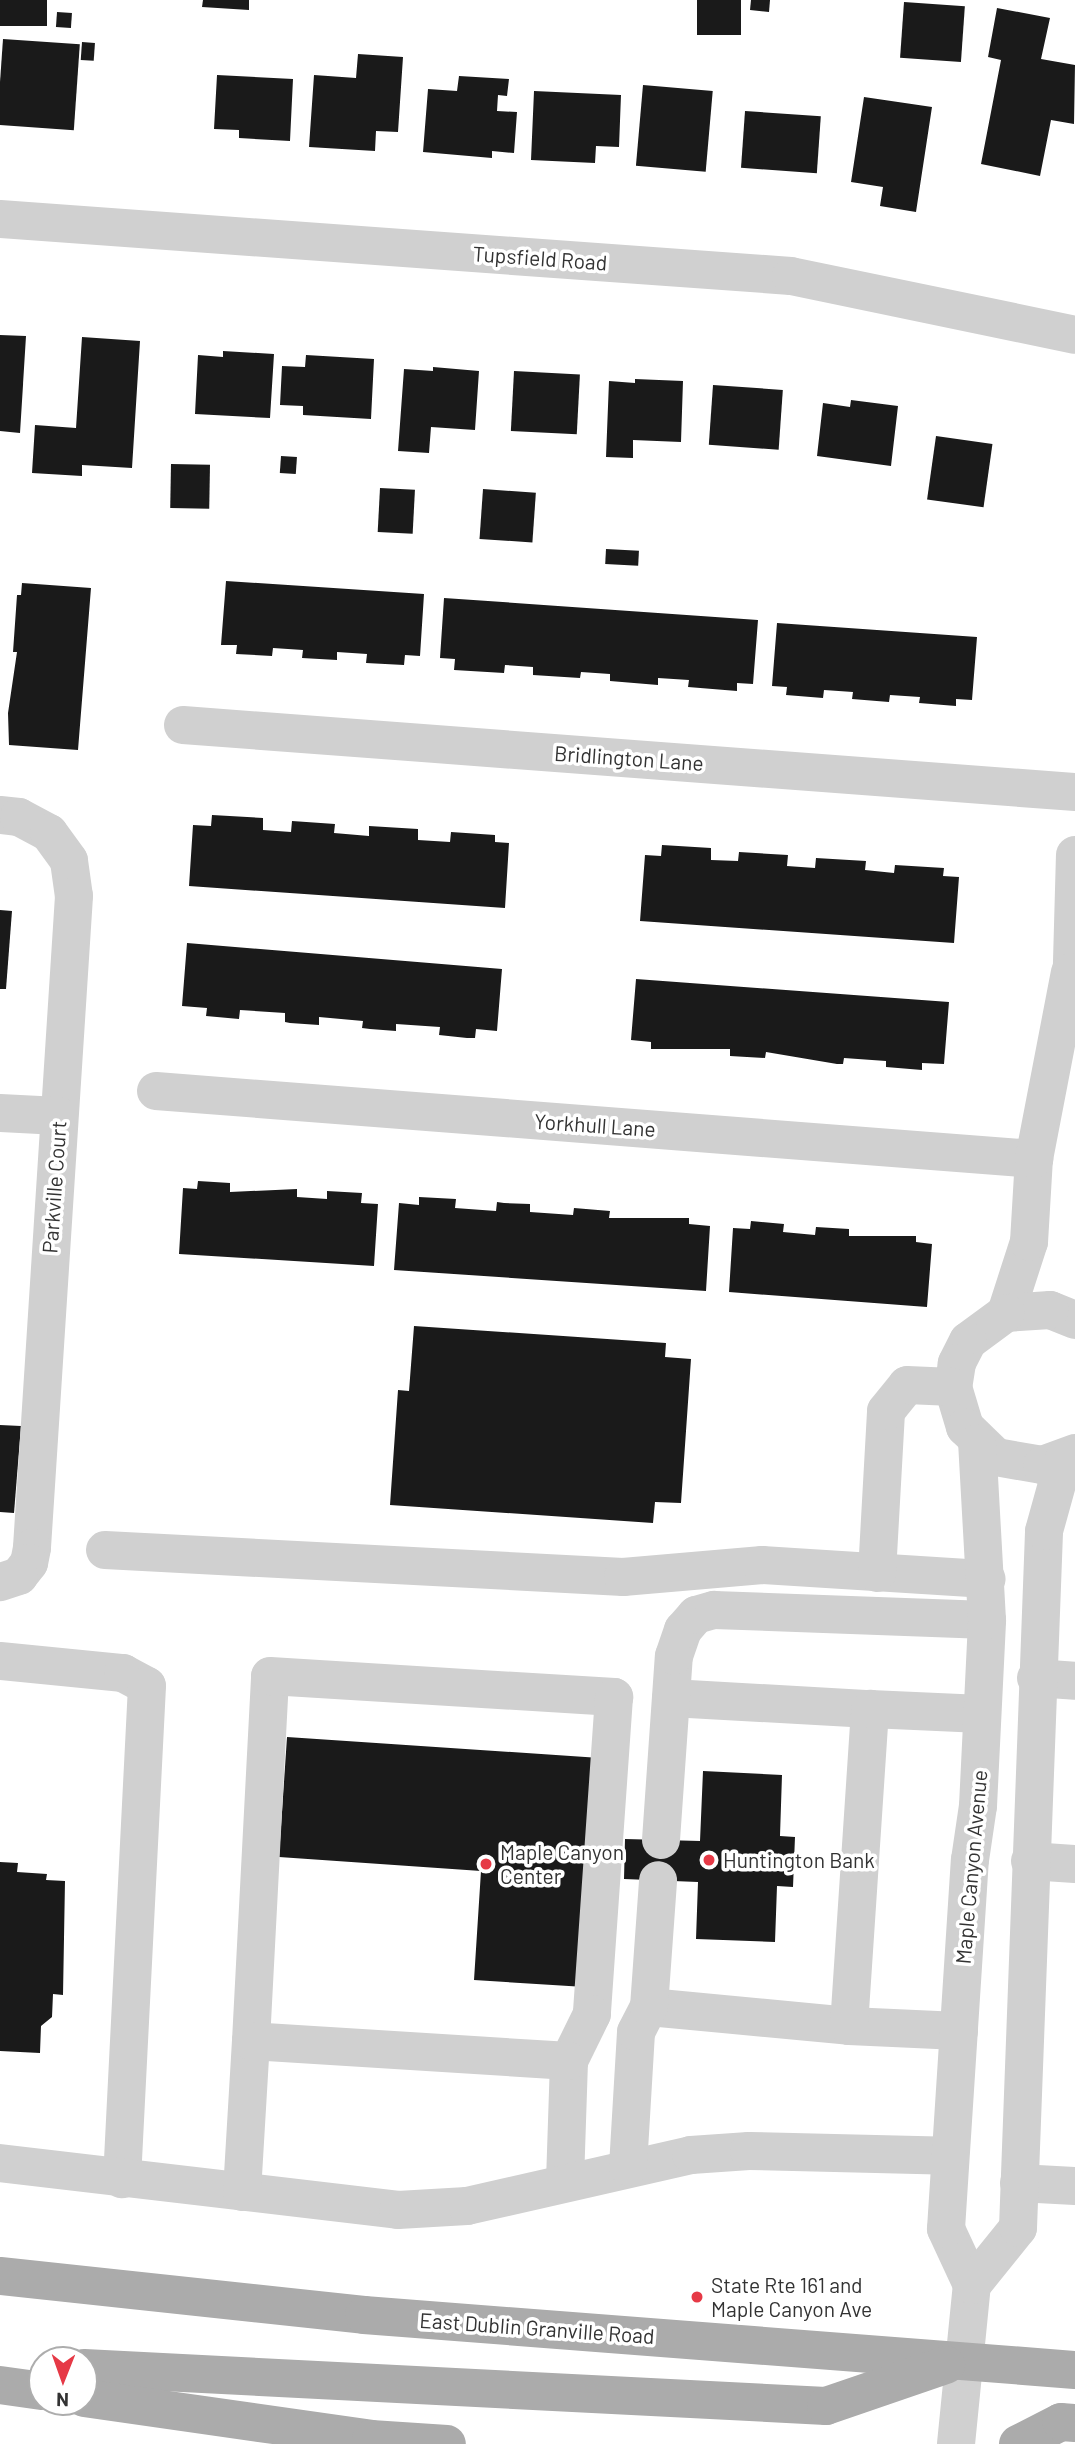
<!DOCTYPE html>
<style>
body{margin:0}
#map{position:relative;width:1075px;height:2444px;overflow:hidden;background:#fff;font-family:Barlow,sans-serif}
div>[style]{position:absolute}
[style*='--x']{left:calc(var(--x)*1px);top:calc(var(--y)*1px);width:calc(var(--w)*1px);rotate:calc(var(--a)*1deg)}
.building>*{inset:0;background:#1a1a1a;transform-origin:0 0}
.minor>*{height:38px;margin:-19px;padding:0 19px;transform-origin:19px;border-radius:19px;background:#d0d0d0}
.major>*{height:38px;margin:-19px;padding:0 19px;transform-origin:19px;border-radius:19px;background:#ababab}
.dots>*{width:19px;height:19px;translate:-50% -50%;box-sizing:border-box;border:4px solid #fff;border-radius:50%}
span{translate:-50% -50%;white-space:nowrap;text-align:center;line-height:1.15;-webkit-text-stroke:7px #fff;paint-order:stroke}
.street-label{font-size:21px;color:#333}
.poi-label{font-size:21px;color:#333}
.left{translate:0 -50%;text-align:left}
.north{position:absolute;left:28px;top:2346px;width:70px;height:70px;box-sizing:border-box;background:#fff;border:2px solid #adadad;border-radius:50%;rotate:181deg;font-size:19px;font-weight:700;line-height:28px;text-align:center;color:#333}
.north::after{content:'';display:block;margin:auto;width:24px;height:32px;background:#e63946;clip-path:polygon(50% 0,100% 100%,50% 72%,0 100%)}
</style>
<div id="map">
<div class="building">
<i style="left:0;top:0;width:47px;height:26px"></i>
<i style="clip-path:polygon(203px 0,249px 0,249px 10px,202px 7px)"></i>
<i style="left:697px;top:0;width:44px;height:35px"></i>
<i style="clip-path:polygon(751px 0,770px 0,769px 12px,750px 10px)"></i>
<i style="left:904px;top:2px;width:61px;height:56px;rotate:4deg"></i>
<i style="clip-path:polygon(997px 8px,1050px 18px,1041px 59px,1075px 65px,1074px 124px,1051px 120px,1040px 176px,981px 164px,1001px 60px,988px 57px)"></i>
<i style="left:57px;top:12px;width:15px;height:15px;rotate:4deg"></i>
<i style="left:3px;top:39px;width:77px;height:86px;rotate:4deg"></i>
<i style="left:82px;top:42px;width:13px;height:18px;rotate:4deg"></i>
<i style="clip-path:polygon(358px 54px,403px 57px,398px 132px,376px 131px,375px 151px,309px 147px,314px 75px,356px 78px)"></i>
<i style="clip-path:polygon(217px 75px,293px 79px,290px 141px,239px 138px,239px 130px,214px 129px)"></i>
<i style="clip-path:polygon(459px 76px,509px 79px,507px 96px,498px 95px,497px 111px,517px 112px,514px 153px,492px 151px,492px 158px,423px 152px,428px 89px,457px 91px)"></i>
<i style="left:643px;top:85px;width:70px;height:81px;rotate:5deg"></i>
<i style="clip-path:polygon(534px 91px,621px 95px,619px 147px,596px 146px,595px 163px,531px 160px)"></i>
<i style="clip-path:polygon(864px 97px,932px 107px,916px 212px,880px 206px,883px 187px,851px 182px)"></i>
<i style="left:745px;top:111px;width:76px;height:57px;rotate:4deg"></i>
<i style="clip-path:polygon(0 335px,26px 336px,20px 433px,0 431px)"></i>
<i style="clip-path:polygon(82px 337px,140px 341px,132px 468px,82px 465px,82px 476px,32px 473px,35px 425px,76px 428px)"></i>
<i style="clip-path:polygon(223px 351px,274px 354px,270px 418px,195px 414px,198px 355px,223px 357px)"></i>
<i style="clip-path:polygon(306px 355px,374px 359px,371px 419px,303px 415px,303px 406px,280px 405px,282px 366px,305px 367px)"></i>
<i style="clip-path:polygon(433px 367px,479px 371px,475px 430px,431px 427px,429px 453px,398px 451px,404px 369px,433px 371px)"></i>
<i style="left:514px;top:371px;width:66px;height:60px;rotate:3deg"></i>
<i style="clip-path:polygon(635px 379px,683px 381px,681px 442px,633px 440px,633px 458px,606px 457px,609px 381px,635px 383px)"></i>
<i style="left:713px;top:385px;width:70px;height:60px;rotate:4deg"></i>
<i style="clip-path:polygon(851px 400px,898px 406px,891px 466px,817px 456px,823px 403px,850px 407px)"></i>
<i style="left:936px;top:436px;width:57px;height:64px;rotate:8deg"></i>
<i style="left:281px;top:456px;width:16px;height:17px;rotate:4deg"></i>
<i style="left:171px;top:464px;width:39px;height:44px;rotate:1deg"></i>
<i style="left:380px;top:488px;width:35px;height:44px;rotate:3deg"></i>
<i style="left:483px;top:489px;width:53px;height:50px;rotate:4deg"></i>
<i style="left:606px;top:549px;width:33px;height:15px;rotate:3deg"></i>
<i style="clip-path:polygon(226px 581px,424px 594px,420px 656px,405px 655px,404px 665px,366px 663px,367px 654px,337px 652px,337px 660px,302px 658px,303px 650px,273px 648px,272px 656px,236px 654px,237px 645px,221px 645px)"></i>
<i style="clip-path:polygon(22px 583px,91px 588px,78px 750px,9px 745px,8px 713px,17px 652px,13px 652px,17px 595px,21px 595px)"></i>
<i style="clip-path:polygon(444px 598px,758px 620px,753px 684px,737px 683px,737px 691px,688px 687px,689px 680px,658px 678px,658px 685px,610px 681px,610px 674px,581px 672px,580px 678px,533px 675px,533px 667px,505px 665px,504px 673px,454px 670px,455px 659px,440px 658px)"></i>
<i style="clip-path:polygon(777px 623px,977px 637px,972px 700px,956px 699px,956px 706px,919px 703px,920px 697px,890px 695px,889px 702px,852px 699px,853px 692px,824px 690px,823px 698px,786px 695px,787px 687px,772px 686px)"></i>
<i style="clip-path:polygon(212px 815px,263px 818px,263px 830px,291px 832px,292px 821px,335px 824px,334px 833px,369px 836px,369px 826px,418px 829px,418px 840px,450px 842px,451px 832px,495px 835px,495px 842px,509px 843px,505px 908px,189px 886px,193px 825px,211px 826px)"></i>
<i style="clip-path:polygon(662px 845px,711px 848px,711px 860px,738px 861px,739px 852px,788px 855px,787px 866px,815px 868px,816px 858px,866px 861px,865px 870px,894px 873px,895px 865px,944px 868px,943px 876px,959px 877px,954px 943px,640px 921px,645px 855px,661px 856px)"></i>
<i style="clip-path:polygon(0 910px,12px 911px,6px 989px,0 989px)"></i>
<i style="clip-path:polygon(187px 943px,502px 969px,497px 1031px,476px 1029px,475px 1038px,467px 1038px,439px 1035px,440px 1027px,396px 1024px,396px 1031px,370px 1029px,362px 1028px,363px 1021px,319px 1017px,319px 1025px,290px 1023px,285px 1022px,285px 1013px,240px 1010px,239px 1019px,206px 1016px,207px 1008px,182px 1006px)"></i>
<i style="clip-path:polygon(636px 979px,949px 1002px,944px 1064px,922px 1063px,922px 1070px,886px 1067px,886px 1061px,844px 1058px,843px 1064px,837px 1064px,766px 1052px,765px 1058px,730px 1056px,730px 1049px,651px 1049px,651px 1042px,631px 1040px)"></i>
<i style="clip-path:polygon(198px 1181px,230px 1183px,230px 1192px,297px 1189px,297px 1197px,327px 1199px,327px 1191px,362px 1193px,361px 1203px,378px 1204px,374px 1266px,179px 1254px,183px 1188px,197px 1189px)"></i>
<i style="clip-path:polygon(419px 1197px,456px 1199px,455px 1208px,496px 1211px,497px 1202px,504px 1203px,530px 1204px,530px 1212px,573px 1215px,574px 1208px,610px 1211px,609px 1218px,689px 1218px,689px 1224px,710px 1226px,706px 1291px,394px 1270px,399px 1203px,419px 1205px)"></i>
<i style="clip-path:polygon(751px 1221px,784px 1224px,783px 1232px,815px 1235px,816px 1227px,849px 1229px,849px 1236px,916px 1236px,916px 1242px,932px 1244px,927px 1307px,729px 1292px,733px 1228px,750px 1229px)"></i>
<i style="clip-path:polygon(414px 1326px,666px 1343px,665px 1357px,691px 1359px,681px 1503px,655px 1502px,653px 1523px,390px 1505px,398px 1390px,409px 1391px)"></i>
<i style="clip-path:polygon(0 1425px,21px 1426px,14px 1513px,0 1512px)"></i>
<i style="clip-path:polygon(287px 1737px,600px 1758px,585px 1987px,474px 1980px,481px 1871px,279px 1857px)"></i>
<i style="clip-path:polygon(703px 1771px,782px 1775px,780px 1836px,795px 1837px,793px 1887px,777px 1886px,775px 1942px,696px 1939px,698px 1882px,624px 1879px,625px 1839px,700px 1841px)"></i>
<i style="clip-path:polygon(0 1862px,18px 1863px,17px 1872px,47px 1874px,46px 1880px,65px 1881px,63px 1995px,53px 1994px,52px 2017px,41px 2026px,40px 2053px,0 2051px)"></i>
</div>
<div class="minor">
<i style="--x:0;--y:219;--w:793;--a:4.12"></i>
<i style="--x:791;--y:276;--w:290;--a:11.7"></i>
<i style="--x:183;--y:725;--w:895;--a:4.3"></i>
<i style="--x:0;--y:815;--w:19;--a:6"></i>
<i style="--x:19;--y:817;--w:34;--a:28"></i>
<i style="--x:49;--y:833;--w:34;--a:54"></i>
<i style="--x:69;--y:861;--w:35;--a:82"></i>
<i style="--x:74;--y:896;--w:653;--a:93.69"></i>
<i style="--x:32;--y:1548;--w:15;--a:101"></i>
<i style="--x:29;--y:1563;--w:16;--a:128"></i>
<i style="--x:19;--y:1576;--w:20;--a:162"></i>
<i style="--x:1071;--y:997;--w:142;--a:-88.4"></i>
<i style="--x:156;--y:1091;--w:881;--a:4.43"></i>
<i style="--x:0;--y:1113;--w:59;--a:2.9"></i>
<i style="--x:1006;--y:1313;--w:75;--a:-72.1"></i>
<i style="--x:1029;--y:1242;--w:83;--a:-86.6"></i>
<i style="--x:1034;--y:1159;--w:190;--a:-79.1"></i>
<i style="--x:1075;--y:1320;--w:27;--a:-158"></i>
<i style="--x:1050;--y:1310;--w:44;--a:176.1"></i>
<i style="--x:1006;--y:1313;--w:47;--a:143.6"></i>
<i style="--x:968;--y:1341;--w:25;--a:117"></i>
<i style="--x:957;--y:1363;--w:24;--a:99"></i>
<i style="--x:953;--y:1387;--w:42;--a:73.3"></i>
<i style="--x:965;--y:1427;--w:43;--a:44.1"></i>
<i style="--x:996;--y:1457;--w:47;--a:9.9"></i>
<i style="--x:1042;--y:1465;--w:35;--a:-20"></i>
<i style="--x:105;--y:1550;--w:519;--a:2.98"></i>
<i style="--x:623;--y:1577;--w:140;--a:-4.9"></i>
<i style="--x:762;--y:1565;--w:225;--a:3.6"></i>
<i style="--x:877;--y:1573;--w:162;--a:-86.8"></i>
<i style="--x:886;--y:1411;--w:33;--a:-51"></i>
<i style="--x:907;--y:1385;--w:46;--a:2.5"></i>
<i style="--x:0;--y:1661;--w:124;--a:5.6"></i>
<i style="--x:123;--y:1673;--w:27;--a:28"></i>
<i style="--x:147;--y:1686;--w:494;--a:92.9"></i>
<i style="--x:1036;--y:1678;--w:39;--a:4"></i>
<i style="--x:671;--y:1698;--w:199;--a:3.2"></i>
<i style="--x:661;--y:1840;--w:184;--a:-86"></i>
<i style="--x:674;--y:1656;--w:28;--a:-71"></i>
<i style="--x:683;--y:1630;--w:20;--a:-49"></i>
<i style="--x:696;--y:1615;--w:19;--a:-16"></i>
<i style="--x:714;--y:1610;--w:273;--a:2.1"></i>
<i style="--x:1030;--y:1861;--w:45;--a:3.8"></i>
<i style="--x:649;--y:2007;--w:201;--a:5.4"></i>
<i style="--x:959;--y:2031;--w:110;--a:-177.4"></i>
<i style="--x:849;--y:2026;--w:318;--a:-86.2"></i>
<i style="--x:870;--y:1709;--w:112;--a:2.6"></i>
<i style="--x:251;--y:2041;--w:365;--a:-87"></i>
<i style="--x:270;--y:1676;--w:345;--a:3.5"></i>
<i style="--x:614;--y:1697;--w:318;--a:94"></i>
<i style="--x:592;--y:2014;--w:52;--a:116.1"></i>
<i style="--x:569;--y:2061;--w:122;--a:91.9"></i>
<i style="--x:0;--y:2163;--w:401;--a:6.7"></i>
<i style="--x:398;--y:2210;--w:69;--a:-3.3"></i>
<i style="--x:467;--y:2206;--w:230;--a:-12.8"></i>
<i style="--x:691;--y:2155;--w:58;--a:-3.9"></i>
<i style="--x:749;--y:2151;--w:199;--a:1.4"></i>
<i style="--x:628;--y:2167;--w:135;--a:-86.6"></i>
<i style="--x:636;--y:2032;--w:28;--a:-63"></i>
<i style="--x:649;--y:2007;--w:127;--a:-85.9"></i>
<i style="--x:1019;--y:2183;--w:56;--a:3.1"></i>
<i style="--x:242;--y:2192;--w:151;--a:-86.6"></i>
<i style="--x:251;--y:2041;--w:319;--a:3.6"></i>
<i style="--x:972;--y:2285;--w:62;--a:-114.9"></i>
<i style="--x:946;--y:2229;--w:370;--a:-86.3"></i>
<i style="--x:970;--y:1860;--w:55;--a:-81.6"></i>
<i style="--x:978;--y:1806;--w:186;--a:-87.2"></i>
<i style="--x:987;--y:1620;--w:177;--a:-93.2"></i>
<i style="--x:956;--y:2444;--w:160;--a:-84.3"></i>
<i style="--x:972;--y:2285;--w:73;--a:-51.1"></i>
<i style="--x:1018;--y:2228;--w:697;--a:-87.86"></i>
<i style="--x:1044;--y:1531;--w:75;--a:-74.5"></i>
</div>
<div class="major">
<i style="--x:0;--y:2276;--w:366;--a:6.1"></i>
<i style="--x:364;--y:2315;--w:713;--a:4.42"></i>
<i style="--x:84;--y:2368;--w:743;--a:2.93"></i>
<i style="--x:826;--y:2406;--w:127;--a:-18.9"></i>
<i style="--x:0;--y:2385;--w:42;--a:8.1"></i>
<i style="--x:84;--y:2398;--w:290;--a:8.1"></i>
<i style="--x:371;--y:2439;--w:76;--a:3.8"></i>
<i style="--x:1018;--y:2444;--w:48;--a:-27.1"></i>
<i style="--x:1061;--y:2422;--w:14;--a:4"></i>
</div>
<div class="dots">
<i style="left:709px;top:1860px;background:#e63946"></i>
<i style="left:486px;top:1864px;background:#e63946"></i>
<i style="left:697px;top:2297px;background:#e63946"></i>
</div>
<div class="street-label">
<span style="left:540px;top:258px;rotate:4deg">Tupsfield Road</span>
<span style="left:629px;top:758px;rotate:4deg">Bridlington Lane</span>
<span style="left:595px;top:1125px;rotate:4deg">Yorkhull Lane</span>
<span style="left:54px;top:1187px;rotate:-86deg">Parkville Court</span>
<span style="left:971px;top:1867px;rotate:-85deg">Maple Canyon Avenue</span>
<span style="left:537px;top:2328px;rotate:4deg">East Dublin Granville Road</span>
</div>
<div class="poi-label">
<span class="left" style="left:500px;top:1864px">Maple Canyon<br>Center</span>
<span class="left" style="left:723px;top:1860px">Huntington Bank</span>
<span class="left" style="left:711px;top:2297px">State Rte 161 and<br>Maple Canyon Ave</span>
</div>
<div class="north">N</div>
</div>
